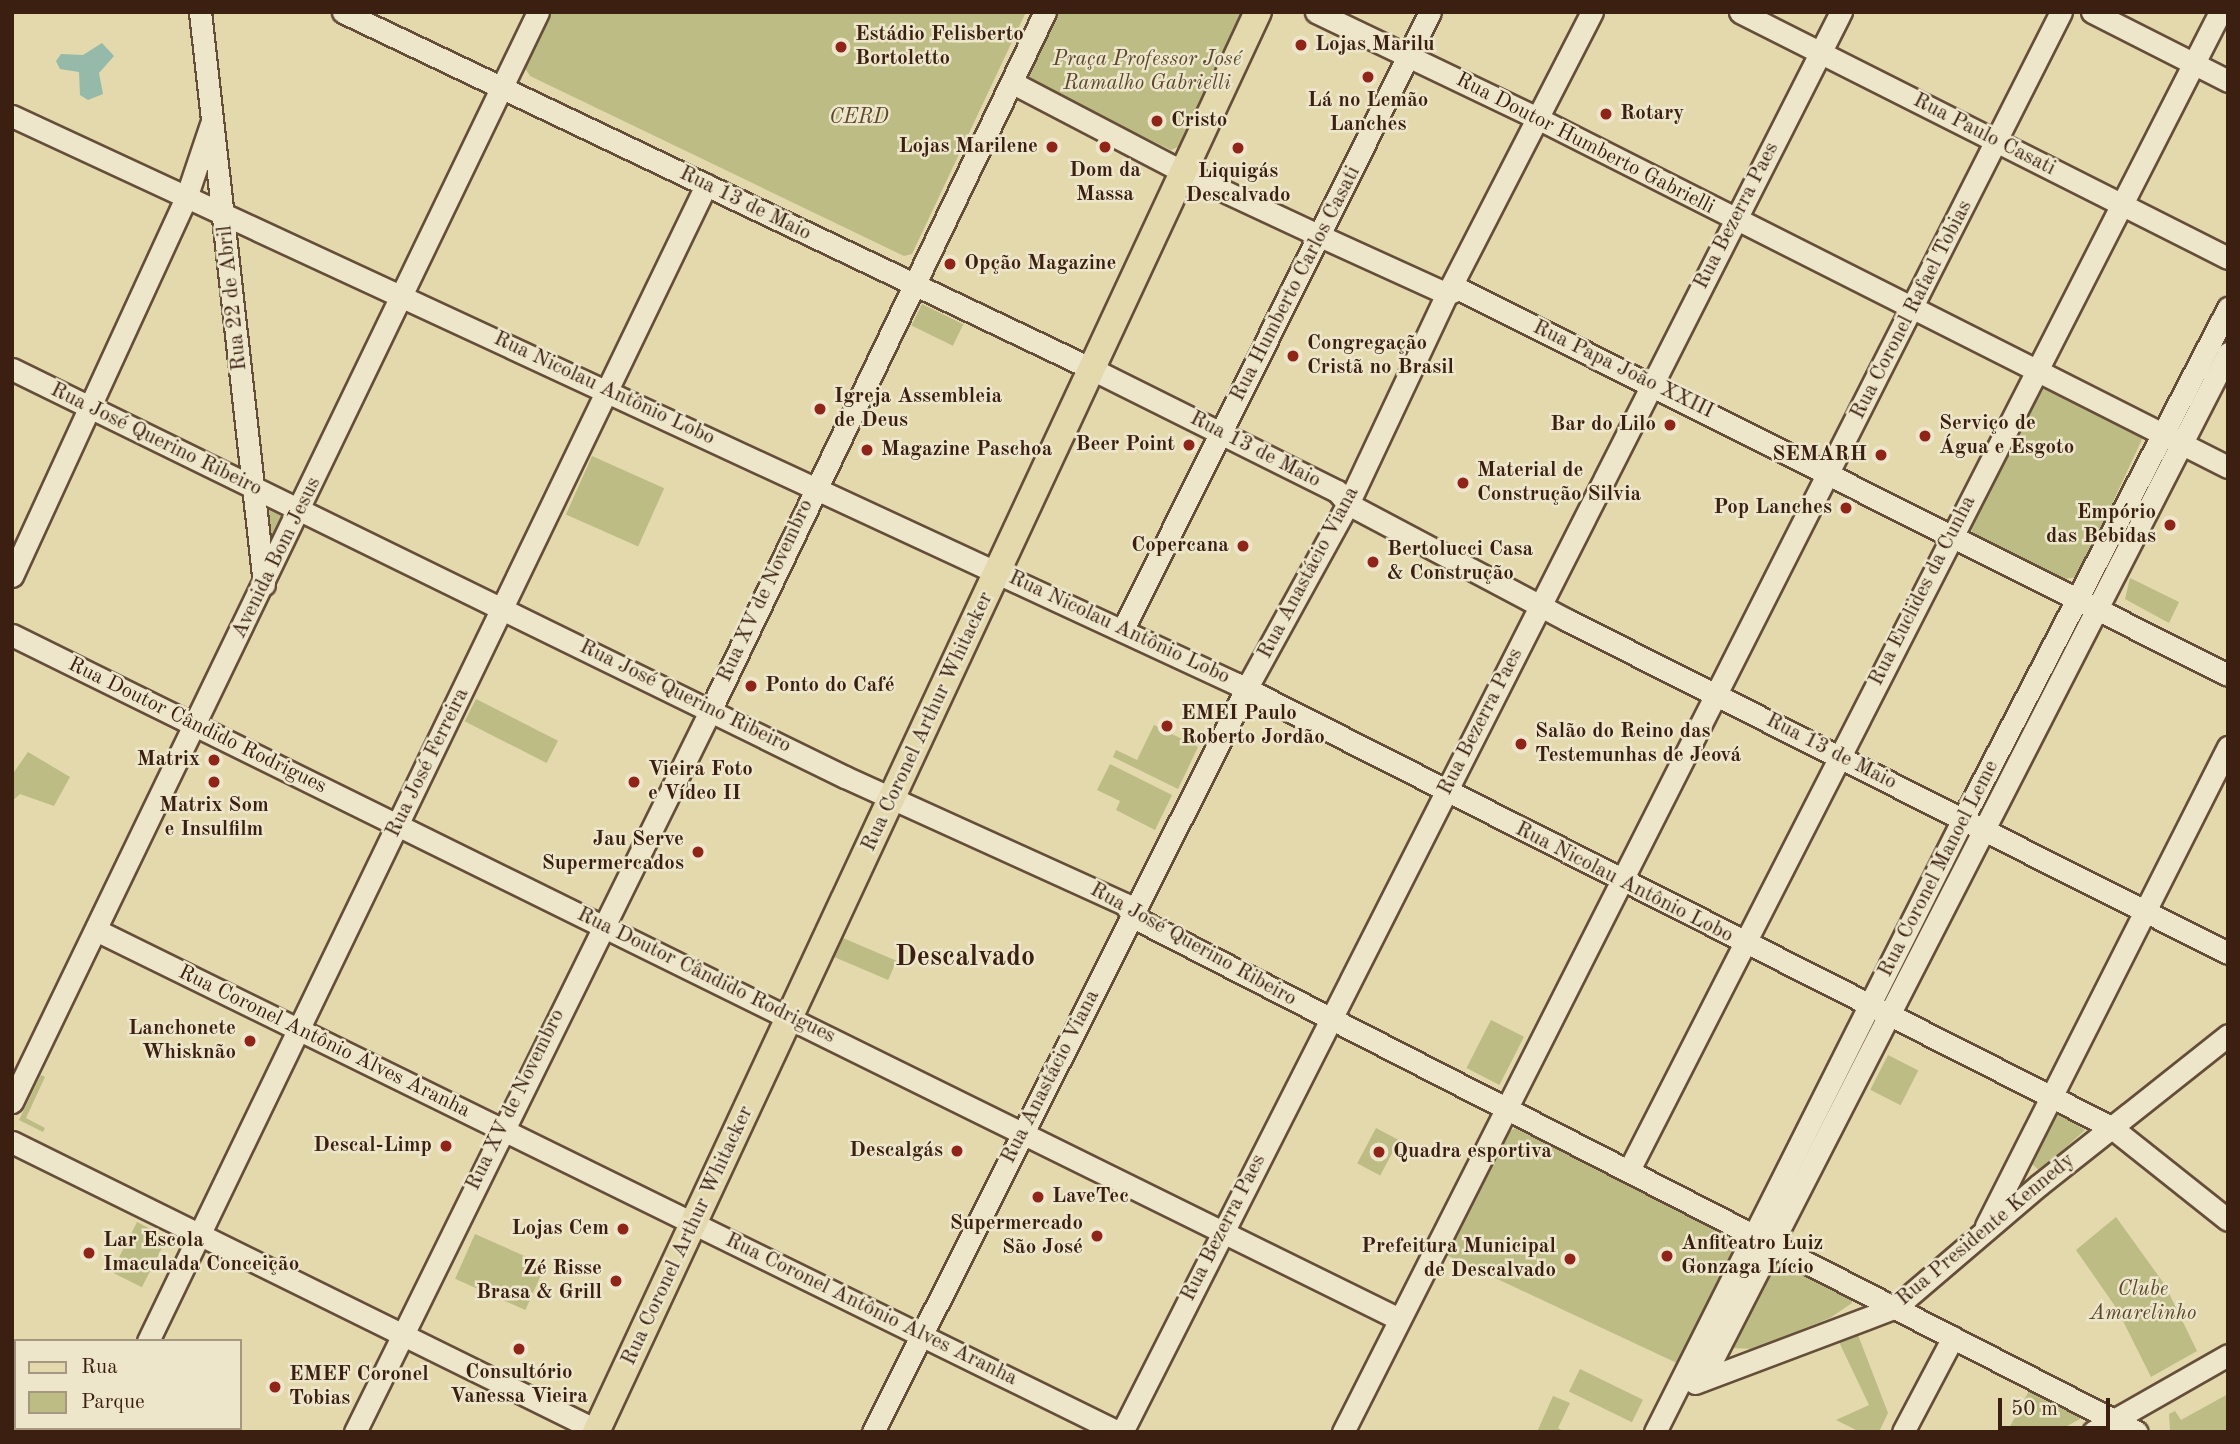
<!DOCTYPE html>
<meta charset="utf-8">
<style>
body{margin:0}
#map{position:relative;width:2240px;height:1444px;overflow:hidden;background:#e4d8ad;font-family:"Old Standard TT",serif}
div>[style]{position:absolute}
[style*='--x']{left:calc(var(--x)*1px);top:calc(var(--y)*1px);width:calc(var(--w)*1px);rotate:calc(var(--a)*1deg)}
.green>*{inset:0;background:#bcbc84;transform-origin:0 0}
.water>*{inset:0;background:#95baaa}
.roads{filter:drop-shadow(2px 0 #654e39) drop-shadow(-2px 0 #654e39) drop-shadow(0 2px #654e39) drop-shadow(0 -2px #654e39)}
.minor>*{height:21px;margin:-10.5px;padding:0 10.5px;transform-origin:10.5px;border-radius:10.5px;background:#ede6ca}
.major>*{height:26px;margin:-13px;padding:0 13px;transform-origin:13px;border-radius:13px;background:#e4d8ad}
.dots>*{width:19px;height:19px;translate:-50% -50%;box-sizing:border-box;border:4px solid #ede6ca;border-radius:50%}
span{translate:-50% -50%;white-space:nowrap;text-align:center;line-height:1.15;-webkit-text-stroke:5px #ede6ca;paint-order:stroke}
.poi-label{font-size:21px;color:#3b2012;font-weight:700}
.left{translate:0 -50%;text-align:left}
.right{translate:-100% -50%;text-align:right}
.park-label{font-size:21px;color:#5b472e;font-style:italic}
.street-label{font-size:21px;color:#3b2012}
.district-label{font-size:28px;color:#3b2012;font-weight:700}
.frame{position:absolute;inset:0;border:14px solid #3b2012;pointer-events:none}
.legend{position:absolute;left:14px;top:1339px;width:228px;height:91px;box-sizing:border-box;background:#ede6ca;border:2px solid #a69780;margin:0;padding:9px 12px;list-style:none;font-size:21px;color:#3b2012}
.legend li{display:flex;align-items:center;gap:14px;height:35px}
.legend b{width:35px;border:2px solid #a69780}
.scale{position:absolute;left:1998px;top:1398px;width:112px;height:32px;box-sizing:border-box;border:4px solid #3b2012;border-top:0;padding-left:9px;font-size:21px;line-height:24px;white-space:nowrap;color:#3b2012;-webkit-text-stroke:5px #ede6ca;paint-order:stroke}
</style>
<div id="map">
<div class="green">
<i style="clip-path:polygon(552px 12px,1026px 12px,912px 254px,904px 256px,530px 76px,525px 68px)"></i>
<i style="clip-path:polygon(1056px 12px,1241px 12px,1178px 147px,1171px 150px,1030px 81px,1027px 75px)"></i>
<i style="left:922px;top:304px;width:46px;height:24px;rotate:26deg"></i>
<i style="clip-path:polygon(2040px 386px,2144px 435px,2078px 577px,2065px 579px,1973px 533px,1970px 527px,2033px 392px)"></i>
<i style="left:592px;top:456px;width:79px;height:64px;rotate:24deg"></i>
<i style="clip-path:polygon(268px 502px,283px 513px,272px 536px,268px 535px,263px 508px)"></i>
<i style="clip-path:polygon(2130px 578px,2179px 602px,2169px 623px,2125px 599px)"></i>
<i style="left:476px;top:699px;width:92px;height:25px;rotate:27deg"></i>
<i style="clip-path:polygon(1154px 725px,1198px 747px,1178px 789px,1113px 757px,1116px 750px,1137px 760px)"></i>
<i style="clip-path:polygon(28px 752px,70px 777px,54px 806px,20px 794px,12px 801px,12px 775px)"></i>
<i style="clip-path:polygon(1110px 764px,1172px 795px,1155px 830px,1116px 810px,1120px 801px,1097px 790px)"></i>
<i style="left:843px;top:938px;width:58px;height:21px;rotate:23deg"></i>
<i style="left:1491px;top:1020px;width:37px;height:54px;rotate:27deg"></i>
<i style="left:1888px;top:1055px;width:34px;height:39px;rotate:27deg"></i>
<i style="clip-path:polygon(41px 1075px,45px 1077px,26px 1118px,45px 1128px,43px 1132px,19px 1120px)"></i>
<i style="clip-path:polygon(2056px 1111px,2085px 1130px,2040px 1171px,2031px 1163px,2031px 1157px)"></i>
<i style="left:1376px;top:1128px;width:26px;height:40px;rotate:28deg"></i>
<i style="clip-path:polygon(1516px 1128px,1734px 1237px,1737px 1245px,1679px 1364px,1444px 1254px,1508px 1132px)"></i>
<i style="clip-path:polygon(2116px 1217px,2165px 1285px,2197px 1351px,2151px 1377px,2117px 1309px,2076px 1250px)"></i>
<i style="left:137px;top:1222px;width:34px;height:56px;rotate:27deg"></i>
<i style="left:475px;top:1234px;width:77px;height:49px;rotate:24deg"></i>
<i style="clip-path:polygon(1776px 1260px,1851px 1296px,1852px 1303px,1830px 1318px,1753px 1349px,1732px 1348px,1731px 1339px,1770px 1262px)"></i>
<i style="clip-path:polygon(1858px 1335px,1888px 1413px,1879px 1432px,1860px 1432px,1836px 1420px,1869px 1405px,1839px 1342px)"></i>
<i style="left:1580px;top:1369px;width:70px;height:25px;rotate:26deg"></i>
<i style="clip-path:polygon(2030px 1389px,2080px 1415px,2080px 1419px,2056px 1432px,2007px 1432px)"></i>
<i style="clip-path:polygon(2228px 1394px,2228px 1432px,2170px 1430px,2169px 1414px,2175px 1411px,2181px 1420px)"></i>
<i style="clip-path:polygon(1553px 1396px,1570px 1403px,1558px 1428px,1565px 1432px,1537px 1432px)"></i>
</div>
<div class="water">
<i style="clip-path:polygon(102px 43px,114px 56px,99px 73px,103px 94px,88px 100px,80px 95px,79px 72px,60px 69px,56px 61px,61px 54px,83px 55px)"></i>
</div>
<div class="roads">
<div class="minor">
<i style="--x:200;--y:12;--w:576;--a:83.62"></i>
<i style="--x:343;--y:12;--w:830;--a:25.48"></i>
<i style="--x:1092;--y:369;--w:274;--a:26.5"></i>
<i style="--x:1337;--y:491;--w:17;--a:50"></i>
<i style="--x:1348;--y:504;--w:248;--a:27.9"></i>
<i style="--x:1567;--y:620;--w:740;--a:26.74"></i>
<i style="--x:1316;--y:12;--w:247;--a:25.6"></i>
<i style="--x:1539;--y:119;--w:772;--a:26.8"></i>
<i style="--x:1740;--y:12;--w:546;--a:26.75"></i>
<i style="--x:2092;--y:12;--w:153;--a:26.9"></i>
<i style="--x:1013;--y:83;--w:192;--a:27.6"></i>
<i style="--x:1183;--y:172;--w:151;--a:25"></i>
<i style="--x:1320;--y:236;--w:140;--a:24.5"></i>
<i style="--x:1447;--y:294;--w:13;--a:-23"></i>
<i style="--x:1459;--y:289;--w:860;--a:26.65"></i>
<i style="--x:12;--y:116;--w:1350;--a:24.88"></i>
<i style="--x:1237;--y:684;--w:980;--a:26.88"></i>
<i style="--x:2111;--y:1127;--w:149;--a:38.5"></i>
<i style="--x:12;--y:369;--w:928;--a:26.1"></i>
<i style="--x:845;--y:777;--w:307;--a:24.4"></i>
<i style="--x:1125;--y:904;--w:15;--a:58"></i>
<i style="--x:1133;--y:917;--w:1128;--a:27.16"></i>
<i style="--x:12;--y:576;--w:419;--a:-65.3"></i>
<i style="--x:187;--y:195;--w:75;--a:-71.3"></i>
<i style="--x:1123;--y:629;--w:689;--a:-63.55"></i>
<i style="--x:12;--y:635;--w:1546;--a:26.25"></i>
<i style="--x:96;--y:930;--w:1139;--a:26.16"></i>
<i style="--x:12;--y:1102;--w:1210;--a:-64.24"></i>
<i style="--x:12;--y:1142;--w:656;--a:26.25"></i>
<i style="--x:1629;--y:1170;--w:1300;--a:-62.96"></i>
<i style="--x:1986;--y:1226;--w:537;--a:-63.2"></i>
<i style="--x:148;--y:1341;--w:1284;--a:-64.23"></i>
<i style="--x:1702;--y:1380;--w:1154;--a:-62.88"></i>
<i style="--x:1695;--y:1383;--w:215;--a:-20.7"></i>
<i style="--x:1896;--y:1307;--w:188;--a:-40.5"></i>
<i style="--x:2039;--y:1185;--w:241;--a:-38.4"></i>
<i style="--x:12;--y:1392;--w:4;--a:14"></i>
<i style="--x:89;--y:1428;--w:8;--a:30"></i>
<i style="--x:355;--y:1432;--w:806;--a:-63.78"></i>
<i style="--x:711;--y:709;--w:773;--a:-64.4"></i>
<i style="--x:873;--y:1432;--w:829;--a:-63.34"></i>
<i style="--x:1245;--y:691;--w:213;--a:-61.2"></i>
<i style="--x:1348;--y:504;--w:232;--a:-64.8"></i>
<i style="--x:1447;--y:294;--w:317;--a:-62.8"></i>
<i style="--x:1122;--y:1432;--w:1592;--a:-63.15"></i>
<i style="--x:1343;--y:1432;--w:1591;--a:-63.18"></i>
<i style="--x:1655;--y:1432;--w:686;--a:-63.32"></i>
<i style="--x:1963;--y:819;--w:576;--a:-62.59"></i>
<i style="--x:1903;--y:1432;--w:107;--a:-62.2"></i>
<i style="--x:2093;--y:1432;--w:155;--a:-29.7"></i>
</div>
<div class="major">
<i style="--x:596;--y:1432;--w:1567;--a:-65.01"></i>
</div>
</div>
<div class="dots">
<i style="left:1301px;top:45px;background:#8f2418"></i>
<i style="left:841px;top:47px;background:#8f2418"></i>
<i style="left:1368px;top:77px;background:#8f2418"></i>
<i style="left:1606px;top:114px;background:#8f2418"></i>
<i style="left:1157px;top:121px;background:#8f2418"></i>
<i style="left:1052px;top:147px;background:#8f2418"></i>
<i style="left:1105px;top:147px;background:#8f2418"></i>
<i style="left:1238px;top:148px;background:#8f2418"></i>
<i style="left:950px;top:264px;background:#8f2418"></i>
<i style="left:1293px;top:356px;background:#8f2418"></i>
<i style="left:820px;top:409px;background:#8f2418"></i>
<i style="left:1670px;top:425px;background:#8f2418"></i>
<i style="left:1925px;top:436px;background:#8f2418"></i>
<i style="left:1189px;top:445px;background:#8f2418"></i>
<i style="left:867px;top:450px;background:#8f2418"></i>
<i style="left:1881px;top:455px;background:#8f2418"></i>
<i style="left:1463px;top:483px;background:#8f2418"></i>
<i style="left:1846px;top:508px;background:#8f2418"></i>
<i style="left:2170px;top:525px;background:#8f2418"></i>
<i style="left:1243px;top:546px;background:#8f2418"></i>
<i style="left:1373px;top:562px;background:#8f2418"></i>
<i style="left:751px;top:686px;background:#8f2418"></i>
<i style="left:1167px;top:726px;background:#8f2418"></i>
<i style="left:1521px;top:744px;background:#8f2418"></i>
<i style="left:214px;top:760px;background:#8f2418"></i>
<i style="left:214px;top:782px;background:#8f2418"></i>
<i style="left:634px;top:782px;background:#8f2418"></i>
<i style="left:698px;top:852px;background:#8f2418"></i>
<i style="left:250px;top:1041px;background:#8f2418"></i>
<i style="left:446px;top:1146px;background:#8f2418"></i>
<i style="left:957px;top:1151px;background:#8f2418"></i>
<i style="left:1379px;top:1152px;background:#8f2418"></i>
<i style="left:1038px;top:1197px;background:#8f2418"></i>
<i style="left:623px;top:1229px;background:#8f2418"></i>
<i style="left:1097px;top:1236px;background:#8f2418"></i>
<i style="left:89px;top:1253px;background:#8f2418"></i>
<i style="left:1667px;top:1256px;background:#8f2418"></i>
<i style="left:1570px;top:1259px;background:#8f2418"></i>
<i style="left:616px;top:1281px;background:#8f2418"></i>
<i style="left:519px;top:1349px;background:#8f2418"></i>
<i style="left:275px;top:1387px;background:#8f2418"></i>
</div>
<div class="poi-label">
<span class="left" style="left:855px;top:47px">Estádio Felisberto<br>Bortoletto</span>
<span class="left" style="left:1315px;top:45px">Lojas Marilu</span>
<span style="left:1368px;top:113px">Lá no Lemão<br>Lanches</span>
<span class="left" style="left:1620px;top:114px">Rotary</span>
<span class="left" style="left:1171px;top:121px">Cristo</span>
<span class="right" style="left:1038px;top:147px">Lojas Marilene</span>
<span style="left:1105px;top:183px">Dom da<br>Massa</span>
<span style="left:1238px;top:184px">Liquigás<br>Descalvado</span>
<span class="left" style="left:964px;top:264px">Opção Magazine</span>
<span class="left" style="left:1307px;top:356px">Congregação<br>Cristã no Brasil</span>
<span class="left" style="left:834px;top:409px">Igreja Assembleia<br>de Deus</span>
<span class="left" style="left:1939px;top:436px">Serviço de<br>Água e Esgoto</span>
<span class="right" style="left:1656px;top:425px">Bar do Lilo</span>
<span class="right" style="left:1175px;top:445px">Beer Point</span>
<span class="left" style="left:881px;top:450px">Magazine Paschoa</span>
<span class="right" style="left:1867px;top:455px">SEMARH</span>
<span class="left" style="left:1477px;top:483px">Material de<br>Construção Silvia</span>
<span class="right" style="left:1832px;top:508px">Pop Lanches</span>
<span class="right" style="left:2156px;top:525px">Empório<br>das Bebidas</span>
<span class="right" style="left:1229px;top:546px">Copercana</span>
<span class="left" style="left:1387px;top:562px">Bertolucci Casa<br>&amp; Construção</span>
<span class="left" style="left:765px;top:686px">Ponto do Café</span>
<span class="left" style="left:1181px;top:726px">EMEI Paulo<br>Roberto Jordão</span>
<span class="left" style="left:1535px;top:744px">Salão do Reino das<br>Testemunhas de Jeová</span>
<span class="right" style="left:200px;top:760px">Matrix</span>
<span class="left" style="left:648px;top:782px">Vieira Foto<br>e Vídeo II</span>
<span style="left:214px;top:818px">Matrix Som<br>e Insulfilm</span>
<span class="right" style="left:684px;top:852px">Jau Serve<br>Supermercados</span>
<span class="right" style="left:236px;top:1041px">Lanchonete<br>Whisknão</span>
<span class="right" style="left:432px;top:1146px">Descal-Limp</span>
<span class="right" style="left:943px;top:1151px">Descalgás</span>
<span class="left" style="left:1393px;top:1152px">Quadra esportiva</span>
<span class="left" style="left:1052px;top:1197px">LaveTec</span>
<span class="right" style="left:1083px;top:1236px">Supermercado<br>São José</span>
<span class="right" style="left:609px;top:1229px">Lojas Cem</span>
<span class="left" style="left:103px;top:1253px">Lar Escola<br>Imaculada Conceição</span>
<span class="left" style="left:1681px;top:1256px">Anfiteatro Luiz<br>Gonzaga Lício</span>
<span class="right" style="left:1556px;top:1259px">Prefeitura Municipal<br>de Descalvado</span>
<span class="right" style="left:602px;top:1281px">Zé Risse<br>Brasa &amp; Grill</span>
<span style="left:519px;top:1385px">Consultório<br>Vanessa Vieira</span>
<span class="left" style="left:289px;top:1387px">EMEF Coronel<br>Tobias</span>
</div>
<div class="park-label">
<span style="left:1147px;top:72px">Praça Professor José<br>Ramalho Gabrielli</span>
<span style="left:859px;top:118px">CERD</span>
<span style="left:2143px;top:1302px">Clube<br>Amarelinho</span>
</div>
<div class="street-label">
<span style="left:1984px;top:135px;rotate:27deg">Rua Paulo Casati</span>
<span style="left:1585px;top:144px;rotate:27deg">Rua Doutor Humberto Gabrielli</span>
<span style="left:745px;top:204px;rotate:26deg">Rua 13 de Maio</span>
<span style="left:1737px;top:216px;rotate:-63deg">Rua Bezerra Paes</span>
<span style="left:1296px;top:284px;rotate:-63deg">Rua Humberto Carlos Casati</span>
<span style="left:233px;top:298px;rotate:-96deg">Rua 22 de Abril</span>
<span style="left:1912px;top:310px;rotate:-63deg">Rua Coronel Rafael Tobias</span>
<span style="left:1623px;top:370px;rotate:26deg">Rua Papa João XXIII</span>
<span style="left:604px;top:389px;rotate:25deg">Rua Nicolau Antônio Lobo</span>
<span style="left:156px;top:440px;rotate:26deg">Rua José Querino Ribeiro</span>
<span style="left:1255px;top:450px;rotate:27deg">Rua 13 de Maio</span>
<span style="left:277px;top:558px;rotate:-64deg">Avenida Bom Jesus</span>
<span style="left:1309px;top:573px;rotate:-62deg">Rua Anastácio Viana</span>
<span style="left:766px;top:591px;rotate:-65deg">Rua XV de Novembro</span>
<span style="left:1923px;top:591px;rotate:-63deg">Rua Euclides da Cunha</span>
<span style="left:1119px;top:628px;rotate:25deg">Rua Nicolau Antônio Lobo</span>
<span style="left:685px;top:697px;rotate:26deg">Rua José Querino Ribeiro</span>
<span style="left:928px;top:722px;rotate:-65deg">Rua Coronel Arthur Whitacker</span>
<span style="left:1481px;top:722px;rotate:-63deg">Rua Bezerra Paes</span>
<span style="left:197px;top:726px;rotate:26deg">Rua Doutor Cândido Rodrigues</span>
<span style="left:1831px;top:752px;rotate:27deg">Rua 13 de Maio</span>
<span style="left:428px;top:763px;rotate:-64deg">Rua José Ferreira</span>
<span style="left:1939px;top:869px;rotate:-63deg">Rua Coronel Manoel Leme</span>
<span style="left:1624px;top:883px;rotate:27deg">Rua Nicolau Antônio Lobo</span>
<span style="left:1193px;top:945px;rotate:29deg">Rua José Querino Ribeiro</span>
<span style="left:706px;top:976px;rotate:26deg">Rua Doutor Cândido Rodrigues</span>
<span style="left:324px;top:1042px;rotate:26deg">Rua Coronel Antônio Alves Aranha</span>
<span style="left:1051px;top:1077px;rotate:-63deg">Rua Anastácio Viana</span>
<span style="left:516px;top:1100px;rotate:-64deg">Rua XV de Novembro</span>
<span style="left:1224px;top:1228px;rotate:-63deg">Rua Bezerra Paes</span>
<span style="left:1986px;top:1230px;rotate:-40deg">Rua Presidente Kennedy</span>
<span style="left:688px;top:1236px;rotate:-65deg">Rua Coronel Arthur Whitacker</span>
<span style="left:871px;top:1310px;rotate:26deg">Rua Coronel Antônio Alves Aranha</span>
</div>
<div class="district-label">
<span style="left:965px;top:958px">Descalvado</span>
</div>
<div class="frame"></div>
<ul class="legend">
<li><b style="height:9px;background:#e4d8ad"></b>Rua</li>
<li><b style="height:19px;background:#bcbc84"></b>Parque</li>
</ul>
<div class="scale">50 m</div>
</div>
